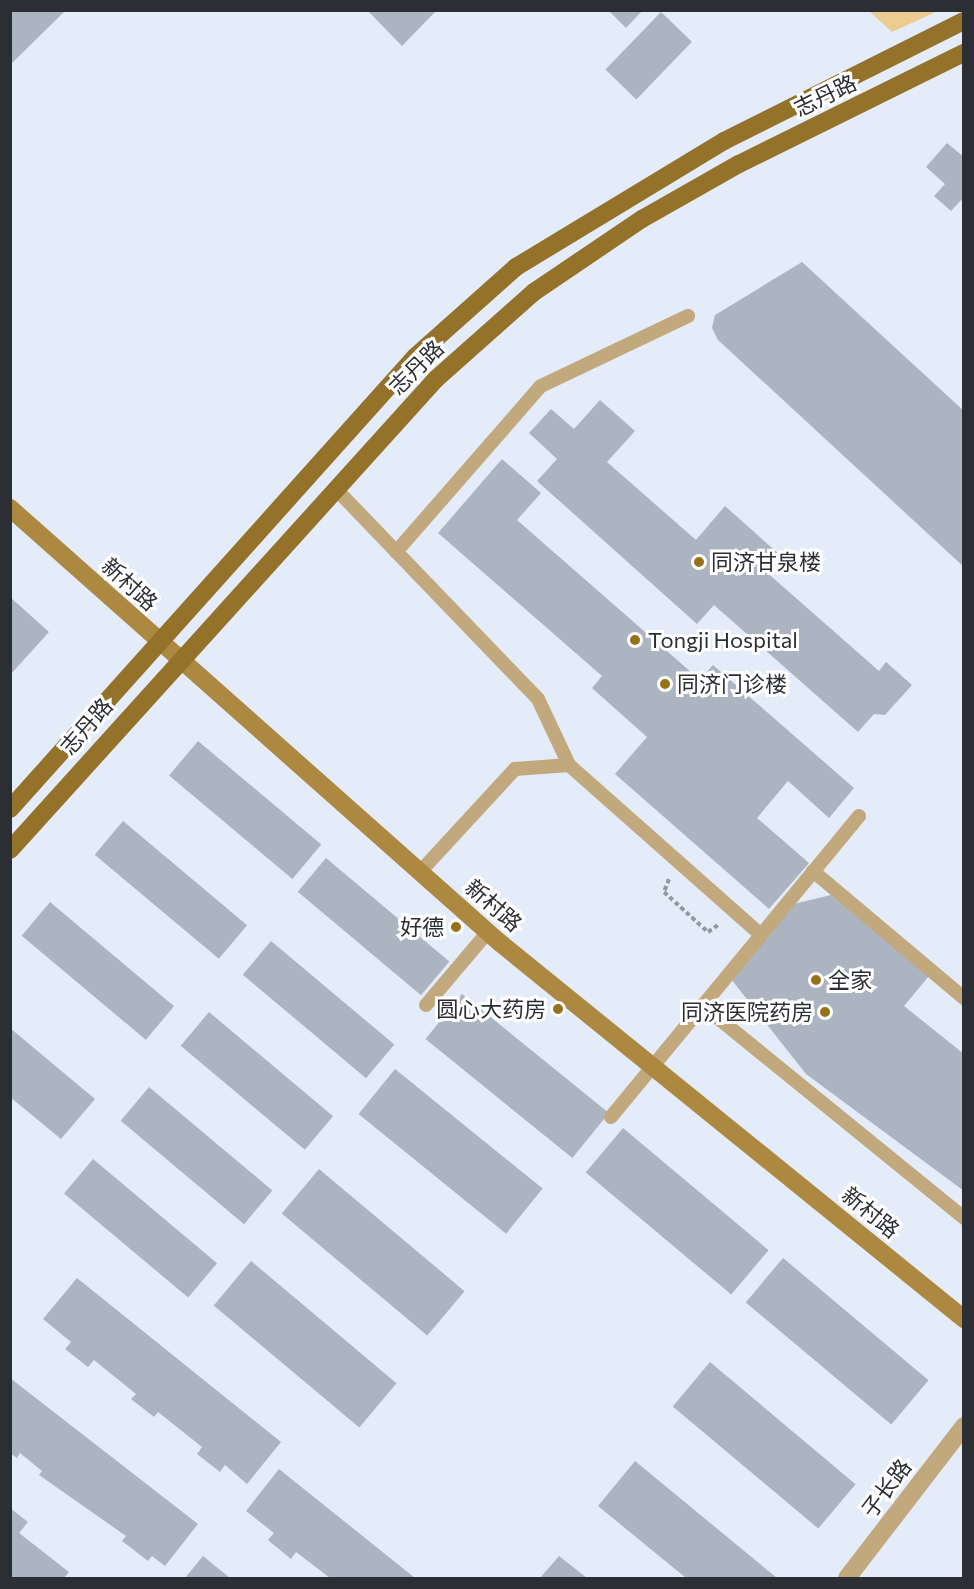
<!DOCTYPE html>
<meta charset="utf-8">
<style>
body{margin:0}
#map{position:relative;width:974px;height:1589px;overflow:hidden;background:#e4ebf9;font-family:Commissioner,"Noto Sans SC",sans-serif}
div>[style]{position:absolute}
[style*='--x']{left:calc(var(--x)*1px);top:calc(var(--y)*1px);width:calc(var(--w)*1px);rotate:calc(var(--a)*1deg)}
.green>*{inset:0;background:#eccc90}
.building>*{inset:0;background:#adb4c1;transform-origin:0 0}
.path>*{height:4px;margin-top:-2px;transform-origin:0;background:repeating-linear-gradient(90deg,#949aa4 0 4.5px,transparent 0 7.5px)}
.service>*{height:14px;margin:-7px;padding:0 7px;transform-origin:7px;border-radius:7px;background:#c1a97d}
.minor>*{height:18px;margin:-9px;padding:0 9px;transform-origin:9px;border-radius:9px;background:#c1a97d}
.secondary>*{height:18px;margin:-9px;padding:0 9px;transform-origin:9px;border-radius:9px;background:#ac8841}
.primary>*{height:18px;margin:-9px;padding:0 9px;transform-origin:9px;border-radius:9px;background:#957229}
.dots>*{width:16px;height:16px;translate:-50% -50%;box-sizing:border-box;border:3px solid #fff;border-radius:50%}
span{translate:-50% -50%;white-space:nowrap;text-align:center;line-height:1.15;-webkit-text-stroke:6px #fff;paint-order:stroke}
.street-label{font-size:22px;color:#2b2e33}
.poi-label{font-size:22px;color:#2b2e33}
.left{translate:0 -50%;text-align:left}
.right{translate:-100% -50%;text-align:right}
.frame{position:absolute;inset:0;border:12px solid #2b2e33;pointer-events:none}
</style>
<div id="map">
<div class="green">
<i style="clip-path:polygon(869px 11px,938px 11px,892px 32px)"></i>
</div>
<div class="building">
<i style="clip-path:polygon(10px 10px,66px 10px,10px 65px)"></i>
<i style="clip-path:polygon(367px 10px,437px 10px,402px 46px)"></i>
<i style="clip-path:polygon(608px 10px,643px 10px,626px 28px)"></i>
<i style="left:661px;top:12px;width:43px;height:80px;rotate:44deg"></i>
<i style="clip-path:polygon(947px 143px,964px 157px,964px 197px,951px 211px,934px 196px,945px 184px,926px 167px)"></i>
<i style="clip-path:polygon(802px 262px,964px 411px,964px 567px,718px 340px,712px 328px,715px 315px)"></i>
<i style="clip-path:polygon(600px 400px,635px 431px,607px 462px,696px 540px,725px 506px,779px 554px,764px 570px,879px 671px,886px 662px,912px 685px,885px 715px,874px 714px,858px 732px,714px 605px,697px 624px,537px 481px,557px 459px,529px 433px,551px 409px,574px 429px)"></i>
<i style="clip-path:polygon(502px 459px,541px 493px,517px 520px,700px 680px,713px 665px,854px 788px,829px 818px,788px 781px,757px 818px,809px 863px,769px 909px,615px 774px,647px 737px,592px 688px,602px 676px,438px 533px)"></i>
<i style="clip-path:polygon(10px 597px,49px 632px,10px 675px)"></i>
<i style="left:198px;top:741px;width:161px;height:45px;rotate:40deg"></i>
<i style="left:123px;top:821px;width:162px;height:44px;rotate:40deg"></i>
<i style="left:326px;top:858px;width:161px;height:44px;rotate:40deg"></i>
<i style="clip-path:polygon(831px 895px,929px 976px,904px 1006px,964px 1054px,964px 1191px,806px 1074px,731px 979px,789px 905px)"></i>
<i style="left:50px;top:902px;width:162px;height:44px;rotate:40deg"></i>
<i style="left:271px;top:941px;width:161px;height:44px;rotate:40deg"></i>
<i style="left:462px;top:994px;width:189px;height:58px;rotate:39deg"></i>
<i style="left:209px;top:1012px;width:162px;height:44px;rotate:40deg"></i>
<i style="clip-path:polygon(10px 1028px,95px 1099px,61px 1139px,10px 1097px)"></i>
<i style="left:395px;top:1069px;width:190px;height:58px;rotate:39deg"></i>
<i style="left:149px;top:1087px;width:161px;height:44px;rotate:40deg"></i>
<i style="left:623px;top:1128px;width:190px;height:58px;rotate:40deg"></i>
<i style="left:93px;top:1159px;width:162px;height:45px;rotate:40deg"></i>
<i style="left:319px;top:1169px;width:190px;height:58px;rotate:40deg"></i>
<i style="left:783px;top:1258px;width:190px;height:58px;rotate:40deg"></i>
<i style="left:251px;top:1261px;width:190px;height:58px;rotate:40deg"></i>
<i style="clip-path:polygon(77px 1278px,281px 1442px,247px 1484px,225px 1465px,220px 1472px,197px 1454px,202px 1447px,158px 1412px,154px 1417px,131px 1399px,136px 1394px,94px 1360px,88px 1367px,65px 1349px,71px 1342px,43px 1319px)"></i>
<i style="left:710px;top:1362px;width:190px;height:58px;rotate:40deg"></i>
<i style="clip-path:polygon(10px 1378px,198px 1524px,165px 1566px,152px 1556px,148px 1561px,122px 1541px,126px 1536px,39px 1475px,42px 1471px,20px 1453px,17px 1458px,10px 1453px)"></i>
<i style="clip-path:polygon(635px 1461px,777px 1578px,686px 1578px,598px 1506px)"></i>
<i style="clip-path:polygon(279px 1469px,415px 1578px,330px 1578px,296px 1552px,291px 1559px,268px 1540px,274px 1533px,246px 1511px)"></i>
<i style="clip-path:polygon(10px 1508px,28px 1522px,19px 1533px,69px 1572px,64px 1578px,10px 1578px)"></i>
<i style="clip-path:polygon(203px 1556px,230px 1578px,185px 1578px)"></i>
<i style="clip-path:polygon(559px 1556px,587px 1578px,540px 1578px)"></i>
</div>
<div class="path">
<i style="--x:669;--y:879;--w:14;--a:111"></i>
<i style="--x:664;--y:892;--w:59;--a:42.3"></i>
<i style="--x:708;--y:932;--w:12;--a:-35"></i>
</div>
<div class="service">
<i style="--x:335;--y:488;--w:293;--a:46.1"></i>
<i style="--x:538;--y:699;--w:73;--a:64.8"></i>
<i style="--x:396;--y:552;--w:220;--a:-48.9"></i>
<i style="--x:541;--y:386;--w:163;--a:-25.5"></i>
<i style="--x:813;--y:871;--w:197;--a:40.1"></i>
<i style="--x:420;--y:872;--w:140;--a:-47.3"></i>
<i style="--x:515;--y:769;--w:54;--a:-4.2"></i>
<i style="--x:569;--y:765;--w:255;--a:41.5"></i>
<i style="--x:426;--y:1005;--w:96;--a:-49.7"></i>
<i style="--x:702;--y:1005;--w:338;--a:39.1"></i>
<i style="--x:611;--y:1117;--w:390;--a:-50.5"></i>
</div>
<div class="minor">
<i style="--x:847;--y:1578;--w:192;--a:-52.4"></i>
</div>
<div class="secondary">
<i style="--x:10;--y:508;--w:654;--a:41.59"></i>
<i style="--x:499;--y:942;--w:599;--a:39.03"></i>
</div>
<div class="primary">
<i style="--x:10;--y:809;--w:607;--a:-48.14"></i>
<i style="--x:415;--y:357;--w:135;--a:-41.7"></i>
<i style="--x:516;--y:267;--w:243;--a:-31.2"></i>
<i style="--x:724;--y:141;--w:268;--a:-26.6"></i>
<i style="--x:10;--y:850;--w:635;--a:-47.87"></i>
<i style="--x:436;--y:379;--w:131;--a:-41.6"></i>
<i style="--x:534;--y:292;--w:130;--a:-34.1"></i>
<i style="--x:642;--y:219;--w:112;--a:-29.6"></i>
<i style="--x:739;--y:164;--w:251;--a:-26.3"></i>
</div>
<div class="dots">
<i style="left:699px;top:562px;background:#97701a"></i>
<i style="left:635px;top:640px;background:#97701a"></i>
<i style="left:665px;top:684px;background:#97701a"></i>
<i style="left:456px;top:927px;background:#97701a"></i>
<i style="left:816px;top:980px;background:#97701a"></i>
<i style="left:558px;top:1009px;background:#97701a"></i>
<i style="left:825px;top:1012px;background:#97701a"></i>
</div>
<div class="street-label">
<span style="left:825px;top:95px;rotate:-26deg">志丹路</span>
<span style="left:416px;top:367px;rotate:-45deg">志丹路</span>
<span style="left:130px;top:584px;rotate:42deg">新村路</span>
<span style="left:86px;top:726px;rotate:-49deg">志丹路</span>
<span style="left:494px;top:905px;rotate:41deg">新村路</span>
<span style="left:871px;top:1212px;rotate:39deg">新村路</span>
<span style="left:886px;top:1488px;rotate:-53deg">子长路</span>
</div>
<div class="poi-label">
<span class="left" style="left:711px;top:562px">同济甘泉楼</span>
<span class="left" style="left:648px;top:640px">Tongji Hospital</span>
<span class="left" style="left:677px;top:684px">同济门诊楼</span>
<span class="right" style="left:444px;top:927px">好德</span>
<span class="left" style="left:828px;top:980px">全家</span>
<span class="right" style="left:546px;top:1009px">圆心大药房</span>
<span class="right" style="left:813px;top:1012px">同济医院药房</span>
</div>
<div class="frame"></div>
</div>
